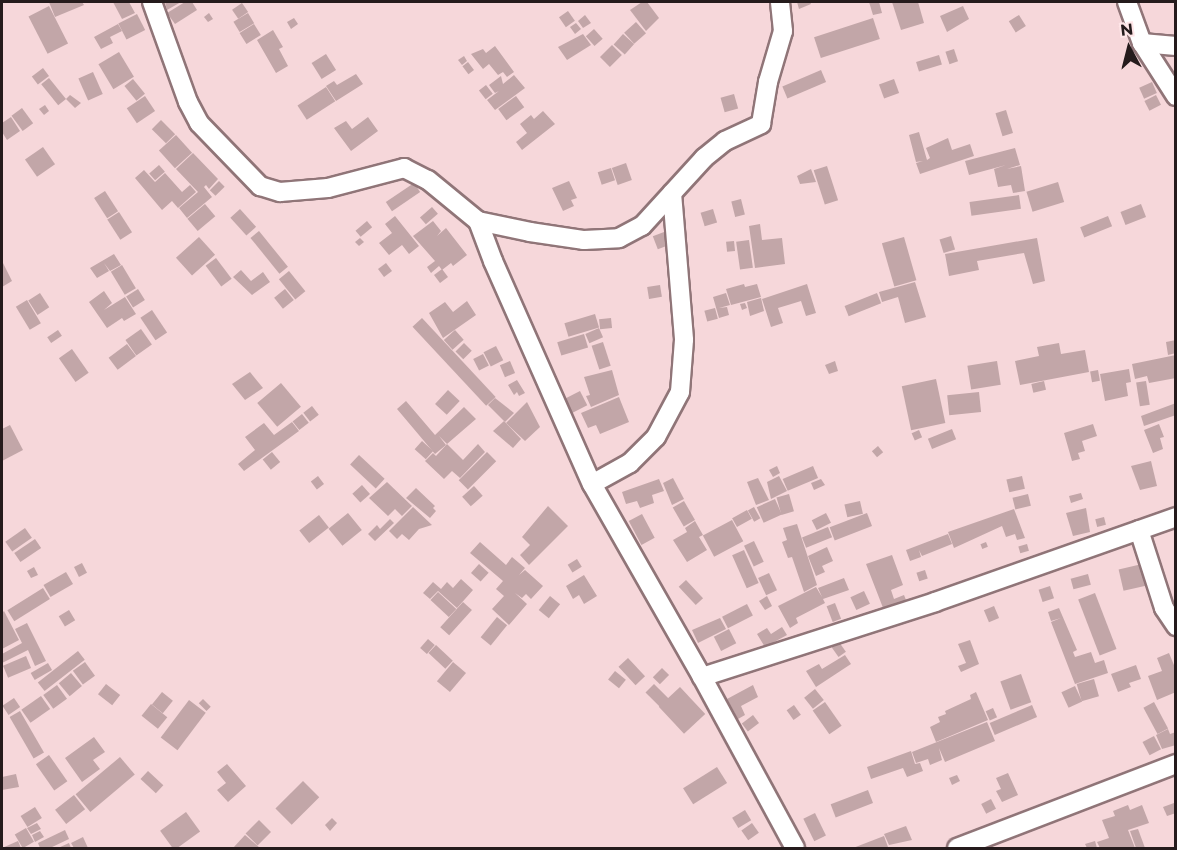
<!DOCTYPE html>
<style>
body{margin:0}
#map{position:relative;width:1177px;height:850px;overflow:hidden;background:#f6d7da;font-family:Montserrat,sans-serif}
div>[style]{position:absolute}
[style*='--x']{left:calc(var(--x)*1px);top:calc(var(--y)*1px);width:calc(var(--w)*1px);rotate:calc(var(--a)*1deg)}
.building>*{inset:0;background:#c2a6a8;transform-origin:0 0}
.roads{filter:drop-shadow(2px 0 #907578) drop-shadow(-2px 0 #907578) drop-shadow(0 2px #907578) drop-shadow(0 -2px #907578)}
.street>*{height:18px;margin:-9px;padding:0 9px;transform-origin:9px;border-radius:9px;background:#fff}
span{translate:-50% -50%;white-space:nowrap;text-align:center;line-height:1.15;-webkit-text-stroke:4.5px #ffe6e8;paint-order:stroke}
.frame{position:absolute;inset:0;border:3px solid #251b1c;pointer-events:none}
.north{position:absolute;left:1099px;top:18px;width:60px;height:60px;-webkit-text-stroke:4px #ffe6e8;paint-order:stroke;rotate:353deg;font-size:16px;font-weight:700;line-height:24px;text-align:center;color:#251b1c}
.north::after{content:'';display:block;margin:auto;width:21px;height:27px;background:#251b1c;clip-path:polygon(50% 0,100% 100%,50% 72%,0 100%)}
</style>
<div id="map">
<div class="building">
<i style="clip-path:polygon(49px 2px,82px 2px,84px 5px,55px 17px)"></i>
<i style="clip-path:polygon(113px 2px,129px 2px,135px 13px,122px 19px)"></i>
<i style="clip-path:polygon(165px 2px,181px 2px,167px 10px)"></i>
<i style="clip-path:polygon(185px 2px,192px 2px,197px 10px,175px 24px,167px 13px)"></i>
<i style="clip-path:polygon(642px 2px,647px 2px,659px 18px,646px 31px,630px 10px)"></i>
<i style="clip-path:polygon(797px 2px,810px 2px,811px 4px,799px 9px)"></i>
<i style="clip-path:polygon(869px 2px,879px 2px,882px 13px,873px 15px)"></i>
<i style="clip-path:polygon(892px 2px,918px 2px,924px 23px,901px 30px)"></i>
<i style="left:242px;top:3px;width:11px;height:12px;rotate:56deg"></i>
<i style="left:49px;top:6px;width:42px;height:23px;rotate:63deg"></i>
<i style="clip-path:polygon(963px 6px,969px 19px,947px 32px,940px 16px)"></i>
<i style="left:568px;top:11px;width:12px;height:11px;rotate:55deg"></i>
<i style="clip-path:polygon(209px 13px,213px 19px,208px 22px,204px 17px)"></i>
<i style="left:248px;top:13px;width:12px;height:17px;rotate:59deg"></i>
<i style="left:137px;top:14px;width:18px;height:21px;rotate:63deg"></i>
<i style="clip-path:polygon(585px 15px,591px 23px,583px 28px,578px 21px)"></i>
<i style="left:1019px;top:15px;width:13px;height:12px;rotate:58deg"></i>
<i style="clip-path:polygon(294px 18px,298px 24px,291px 29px,287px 22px)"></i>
<i style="left:873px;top:18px;width:22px;height:62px;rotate:72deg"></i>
<i style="left:636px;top:22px;width:15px;height:16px;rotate:48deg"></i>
<i style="clip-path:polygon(576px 23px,581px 29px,575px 34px,570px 27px)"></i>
<i style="clip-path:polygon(118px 24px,122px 31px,110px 37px,113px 43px,101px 49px,94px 37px)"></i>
<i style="left:254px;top:24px;width:13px;height:17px;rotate:58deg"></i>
<i style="left:594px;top:29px;width:13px;height:11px;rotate:48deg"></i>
<i style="clip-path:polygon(273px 30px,283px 47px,279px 49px,288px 66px,276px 73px,257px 40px)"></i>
<i style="clip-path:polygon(583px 34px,591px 45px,567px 60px,558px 47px)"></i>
<i style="left:623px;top:34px;width:15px;height:14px;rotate:42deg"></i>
<i style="left:612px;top:45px;width:14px;height:17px;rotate:45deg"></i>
<i style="clip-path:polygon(495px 46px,514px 72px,507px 77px,503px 72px,498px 75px,489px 64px,483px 69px,471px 54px,483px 49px,486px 53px)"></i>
<i style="left:954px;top:49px;width:13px;height:9px;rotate:72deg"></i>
<i style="left:119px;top:52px;width:29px;height:24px;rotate:59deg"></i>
<i style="left:326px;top:54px;width:19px;height:17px;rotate:58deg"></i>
<i style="left:939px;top:55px;width:10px;height:24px;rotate:73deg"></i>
<i style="clip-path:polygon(464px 56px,467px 61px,462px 65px,458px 60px)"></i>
<i style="left:468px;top:62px;width:10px;height:7px;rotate:53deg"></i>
<i style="left:43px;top:68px;width:10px;height:14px;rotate:53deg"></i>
<i style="left:821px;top:70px;width:13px;height:42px;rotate:67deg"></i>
<i style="left:93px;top:72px;width:24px;height:16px;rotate:66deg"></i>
<i style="clip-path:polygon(356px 74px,363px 84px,336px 101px,326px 86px,334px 81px,337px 85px)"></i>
<i style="clip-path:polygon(514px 75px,525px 88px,495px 110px,487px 100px,499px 91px,495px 93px,489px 85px,501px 76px,503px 84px)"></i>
<i style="left:49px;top:78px;width:27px;height:10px;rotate:51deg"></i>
<i style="left:133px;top:79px;width:19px;height:11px;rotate:51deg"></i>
<i style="left:894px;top:79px;width:15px;height:16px;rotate:70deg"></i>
<i style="left:1152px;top:82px;width:12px;height:14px;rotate:66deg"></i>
<i style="left:486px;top:85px;width:11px;height:9px;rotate:52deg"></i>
<i style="left:326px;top:87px;width:17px;height:34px;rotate:57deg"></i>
<i style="left:734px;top:94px;width:15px;height:14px;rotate:74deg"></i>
<i style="clip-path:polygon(70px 95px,81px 103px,75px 108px,66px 99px)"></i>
<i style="left:1156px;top:95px;width:11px;height:13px;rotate:63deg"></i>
<i style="left:145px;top:96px;width:18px;height:22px;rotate:56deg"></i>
<i style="left:516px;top:96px;width:14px;height:22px;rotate:54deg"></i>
<i style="clip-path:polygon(45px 105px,49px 111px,44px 115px,39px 109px)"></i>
<i style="left:22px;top:108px;width:19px;height:13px;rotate:54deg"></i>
<i style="left:1006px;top:110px;width:24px;height:11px;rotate:73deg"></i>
<i style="clip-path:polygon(543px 111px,555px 124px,522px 150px,516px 142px,527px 133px,520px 124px,531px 115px,534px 119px)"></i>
<i style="clip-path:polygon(11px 117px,20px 131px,7px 140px,2px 132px,2px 123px)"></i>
<i style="clip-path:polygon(368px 117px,378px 131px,351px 151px,334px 128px,346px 121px,352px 129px)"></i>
<i style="left:161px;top:120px;width:20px;height:13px;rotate:45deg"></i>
<i style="clip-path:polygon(919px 132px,927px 160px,930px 158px,926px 148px,948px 138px,952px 150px,970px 144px,974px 156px,920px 174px,916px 163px,923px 161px,916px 162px,909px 135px)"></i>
<i style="left:176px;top:135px;width:24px;height:23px;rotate:48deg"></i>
<i style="left:43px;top:147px;width:21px;height:22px;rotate:55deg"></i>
<i style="clip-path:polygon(1015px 148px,1020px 165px,1007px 169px,1021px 166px,1025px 191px,1013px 193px,1011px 185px,998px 187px,994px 169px,1006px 165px,969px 175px,965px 161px)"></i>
<i style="clip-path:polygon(193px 153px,218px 179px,209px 189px,206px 185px,204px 187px,212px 197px,187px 218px,179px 208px,198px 192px,176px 169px)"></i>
<i style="left:626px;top:163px;width:18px;height:15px;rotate:71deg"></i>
<i style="left:159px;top:165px;width:9px;height:13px;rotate:49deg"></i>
<i style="left:827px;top:166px;width:36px;height:14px;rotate:72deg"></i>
<i style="left:611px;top:168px;width:13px;height:14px;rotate:72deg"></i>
<i style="clip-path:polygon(811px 169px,816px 182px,800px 184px,797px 176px)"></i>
<i style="clip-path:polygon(144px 170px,155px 182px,165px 173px,182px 192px,190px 185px,196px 192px,178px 208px,172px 201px,162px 210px,135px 178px)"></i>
<i style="left:219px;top:181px;width:8px;height:13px;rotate:45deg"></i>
<i style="clip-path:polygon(569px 181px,577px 198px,571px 200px,574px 206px,563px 211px,552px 188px)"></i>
<i style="left:1058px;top:182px;width:21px;height:33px;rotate:73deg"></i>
<i style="left:414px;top:183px;width:11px;height:34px;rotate:56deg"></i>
<i style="left:105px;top:191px;width:24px;height:13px;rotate:57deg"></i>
<i style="left:1019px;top:195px;width:14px;height:50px;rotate:82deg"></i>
<i style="left:741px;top:199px;width:16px;height:10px;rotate:76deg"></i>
<i style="left:205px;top:204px;width:16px;height:23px;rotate:50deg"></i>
<i style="left:1141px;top:204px;width:14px;height:22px;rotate:69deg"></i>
<i style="left:432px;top:207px;width:9px;height:16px;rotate:49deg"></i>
<i style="left:240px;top:209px;width:24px;height:13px;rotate:48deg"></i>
<i style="left:713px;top:209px;width:14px;height:13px;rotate:73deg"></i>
<i style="left:119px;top:212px;width:24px;height:14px;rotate:57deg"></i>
<i style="clip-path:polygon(395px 216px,419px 246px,409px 254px,402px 245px,389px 255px,379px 243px,392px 233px,385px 224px)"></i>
<i style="left:1108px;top:216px;width:11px;height:30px;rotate:68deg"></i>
<i style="left:367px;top:221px;width:8px;height:15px;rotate:50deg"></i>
<i style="clip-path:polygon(433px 221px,441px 231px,437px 236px,446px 228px,467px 255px,453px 266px,451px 263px,442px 270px,439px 266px,431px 273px,427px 267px,435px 261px,413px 236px)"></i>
<i style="clip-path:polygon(760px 224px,762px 240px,782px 238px,785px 264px,755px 268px,749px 226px)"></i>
<i style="left:259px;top:231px;width:46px;height:11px;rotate:51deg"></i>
<i style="left:664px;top:232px;width:14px;height:12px;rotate:69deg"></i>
<i style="left:951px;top:236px;width:14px;height:12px;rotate:73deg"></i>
<i style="left:199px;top:237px;width:24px;height:31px;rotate:48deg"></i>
<i style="left:904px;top:237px;width:45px;height:23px;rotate:74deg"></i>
<i style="clip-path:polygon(360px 238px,364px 242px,359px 246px,355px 242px)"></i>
<i style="clip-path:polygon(1037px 238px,1045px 281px,1033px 284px,1024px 253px,977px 261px,979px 270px,949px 276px,945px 254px)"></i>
<i style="left:749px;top:240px;width:28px;height:13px;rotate:82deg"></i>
<i style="left:734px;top:241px;width:10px;height:8px;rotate:84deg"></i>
<i style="clip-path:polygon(114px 254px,121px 265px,110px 271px,104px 263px,109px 271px,97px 278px,90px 268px)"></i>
<i style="left:216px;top:258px;width:26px;height:13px;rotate:53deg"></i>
<i style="clip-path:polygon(2px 261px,12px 281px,2px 287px)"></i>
<i style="left:386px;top:263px;width:10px;height:10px;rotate:53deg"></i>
<i style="left:122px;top:265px;width:27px;height:13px;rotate:59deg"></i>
<i style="left:442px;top:269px;width:10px;height:10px;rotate:53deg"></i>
<i style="clip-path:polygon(241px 270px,251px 281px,263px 272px,270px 282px,252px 295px,233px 277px)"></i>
<i style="left:289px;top:271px;width:26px;height:13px;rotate:51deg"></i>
<i style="clip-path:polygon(915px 282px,926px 317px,905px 323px,898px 297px,882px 302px,879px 292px)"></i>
<i style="clip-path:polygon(744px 284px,745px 287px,757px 284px,761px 297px,731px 305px,726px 289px)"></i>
<i style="clip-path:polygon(807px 284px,816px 313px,806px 316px,801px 301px,788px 305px,778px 308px,783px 323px,771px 327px,762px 299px)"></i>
<i style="left:660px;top:285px;width:12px;height:13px;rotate:81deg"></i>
<i style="left:138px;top:289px;width:13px;height:14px;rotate:58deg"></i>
<i style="left:285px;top:289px;width:14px;height:14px;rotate:51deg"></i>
<i style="clip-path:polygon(104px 291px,112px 303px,104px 310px,125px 297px,136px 314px,124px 321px,122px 318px,107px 328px,89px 302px)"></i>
<i style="left:40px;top:293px;width:17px;height:14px;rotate:57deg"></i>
<i style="clip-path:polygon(726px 293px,730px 305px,719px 308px,727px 307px,729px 315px,719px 318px,713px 297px)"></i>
<i style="left:877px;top:293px;width:11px;height:35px;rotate:68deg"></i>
<i style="clip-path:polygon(761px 298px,764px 311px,750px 316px,747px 302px)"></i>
<i style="left:27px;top:300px;width:27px;height:13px;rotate:59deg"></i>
<i style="clip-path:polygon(467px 301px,476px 315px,443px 338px,429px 313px,445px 302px,453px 312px)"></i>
<i style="clip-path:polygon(745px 303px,747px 308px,742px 310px,740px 304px)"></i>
<i style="left:715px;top:308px;width:11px;height:11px;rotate:75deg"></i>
<i style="left:152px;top:310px;width:27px;height:14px;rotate:56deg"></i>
<i style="left:595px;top:314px;width:14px;height:32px;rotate:73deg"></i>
<i style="left:422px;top:318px;width:108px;height:13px;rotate:47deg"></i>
<i style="left:611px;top:318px;width:10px;height:12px;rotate:84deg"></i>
<i style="left:599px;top:328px;width:10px;height:15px;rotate:66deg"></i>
<i style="left:141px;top:329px;width:19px;height:19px;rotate:55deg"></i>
<i style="left:58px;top:330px;width:7px;height:13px;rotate:56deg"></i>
<i style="left:455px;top:330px;width:13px;height:15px;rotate:48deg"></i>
<i style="left:584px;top:334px;width:14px;height:28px;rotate:73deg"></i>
<i style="clip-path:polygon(1176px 340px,1176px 353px,1168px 355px,1166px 342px)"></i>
<i style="left:603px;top:342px;width:25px;height:12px;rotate:72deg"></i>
<i style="left:464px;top:343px;width:11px;height:12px;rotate:45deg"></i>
<i style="clip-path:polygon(1059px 343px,1061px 354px,1085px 350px,1089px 372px,1020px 385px,1015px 361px,1039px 356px,1037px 347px)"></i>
<i style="left:127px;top:344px;width:15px;height:23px;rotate:53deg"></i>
<i style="left:496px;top:346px;width:16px;height:14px;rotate:63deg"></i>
<i style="left:72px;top:349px;width:29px;height:16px;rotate:55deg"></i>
<i style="left:483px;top:354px;width:13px;height:11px;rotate:63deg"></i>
<i style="clip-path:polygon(1176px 355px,1176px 378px,1149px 383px,1147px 376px,1135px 379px,1132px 364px)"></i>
<i style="left:510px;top:361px;width:13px;height:11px;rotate:67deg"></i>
<i style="clip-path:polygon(835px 361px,838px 371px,829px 374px,825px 365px)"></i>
<i style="left:997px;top:361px;width:24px;height:30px;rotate:81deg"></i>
<i style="clip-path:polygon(1129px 369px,1131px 382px,1126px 383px,1128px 396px,1105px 401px,1100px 374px)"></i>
<i style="clip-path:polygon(612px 370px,619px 395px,591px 407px,586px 396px,590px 395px,584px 377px)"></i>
<i style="left:1098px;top:370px;width:11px;height:8px;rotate:80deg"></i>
<i style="clip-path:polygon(250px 372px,263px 388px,245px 400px,232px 384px)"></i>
<i style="left:936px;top:379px;width:45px;height:35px;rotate:78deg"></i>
<i style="clip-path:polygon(517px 380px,525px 393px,519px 396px,517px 392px,514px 395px,508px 385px)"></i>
<i style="left:1044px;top:381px;width:9px;height:13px;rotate:77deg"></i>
<i style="left:1146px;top:381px;width:24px;height:10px;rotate:81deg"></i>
<i style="left:281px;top:383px;width:31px;height:31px;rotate:50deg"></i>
<i style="left:448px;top:390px;width:16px;height:19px;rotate:43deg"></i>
<i style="left:580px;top:391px;width:16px;height:17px;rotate:63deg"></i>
<i style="left:979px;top:392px;width:20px;height:32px;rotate:84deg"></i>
<i style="clip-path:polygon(619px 397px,629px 422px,600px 434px,596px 425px,588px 428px,581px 413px)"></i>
<i style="clip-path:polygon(495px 398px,514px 413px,505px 422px,488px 405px)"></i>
<i style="clip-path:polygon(406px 401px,435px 435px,464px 407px,476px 419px,447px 444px,439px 436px,446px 445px,435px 454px,397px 409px)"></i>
<i style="clip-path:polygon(527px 402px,540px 427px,525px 441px,506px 423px)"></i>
<i style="clip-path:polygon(1176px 403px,1176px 415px,1144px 426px,1141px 416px)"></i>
<i style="left:312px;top:406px;width:11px;height:11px;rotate:52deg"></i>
<i style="left:302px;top:414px;width:11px;height:12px;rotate:52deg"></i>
<i style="clip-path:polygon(504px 421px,521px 439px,513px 448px,493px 431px)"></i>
<i style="clip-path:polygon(292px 422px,299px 431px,244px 471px,238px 464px,255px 450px,245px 437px,264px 423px,274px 435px)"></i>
<i style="clip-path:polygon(1093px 424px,1097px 436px,1082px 441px,1085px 451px,1078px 453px,1080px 459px,1072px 461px,1064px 433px)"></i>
<i style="clip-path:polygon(1159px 424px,1164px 437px,1160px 438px,1163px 449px,1153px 453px,1144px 430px)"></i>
<i style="clip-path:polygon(10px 425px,23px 450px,2px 461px,2px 429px)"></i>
<i style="left:952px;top:429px;width:11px;height:26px;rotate:68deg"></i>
<i style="left:919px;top:430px;width:8px;height:8px;rotate:67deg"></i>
<i style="left:422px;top:441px;width:15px;height:11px;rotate:42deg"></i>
<i style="clip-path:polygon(447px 444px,463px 460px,478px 444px,485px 452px,460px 478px,452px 471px,444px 479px,425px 461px,433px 453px,436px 456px)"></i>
<i style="left:878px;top:446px;width:8px;height:8px;rotate:50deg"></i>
<i style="left:272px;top:452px;width:13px;height:12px;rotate:51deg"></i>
<i style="left:487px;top:452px;width:13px;height:40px;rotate:45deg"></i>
<i style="left:359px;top:455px;width:35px;height:13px;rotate:43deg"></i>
<i style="clip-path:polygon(1151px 461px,1157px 486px,1140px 490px,1131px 466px)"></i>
<i style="clip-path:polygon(777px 466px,780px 473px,773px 477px,769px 470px)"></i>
<i style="left:813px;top:466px;width:13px;height:33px;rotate:67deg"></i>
<i style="left:318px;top:476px;width:10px;height:9px;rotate:53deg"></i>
<i style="clip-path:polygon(779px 476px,787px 491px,771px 499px,767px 482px)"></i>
<i style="left:1022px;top:476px;width:13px;height:16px;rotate:77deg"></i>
<i style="clip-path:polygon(673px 478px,684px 499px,672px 505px,663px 483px)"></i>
<i style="clip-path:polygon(758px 478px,769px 500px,756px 505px,747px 482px)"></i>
<i style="clip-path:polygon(659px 479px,664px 491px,652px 495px,654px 503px,640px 508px,637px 501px,626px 504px,622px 492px)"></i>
<i style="clip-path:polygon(821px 479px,825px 485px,814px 490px,811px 483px)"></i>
<i style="clip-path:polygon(387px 482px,412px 506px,402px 516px,395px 509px,388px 516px,369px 498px)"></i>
<i style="left:362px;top:485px;width:12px;height:13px;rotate:48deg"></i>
<i style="left:474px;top:486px;width:13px;height:16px;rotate:48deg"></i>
<i style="clip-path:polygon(416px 488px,435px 506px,433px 508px,436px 511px,430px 518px,406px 498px)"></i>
<i style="clip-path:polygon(1081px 493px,1083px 499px,1071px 503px,1069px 496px)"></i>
<i style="left:789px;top:494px;width:18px;height:13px;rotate:74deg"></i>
<i style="left:1028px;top:494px;width:12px;height:16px;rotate:76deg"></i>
<i style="left:775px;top:499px;width:17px;height:20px;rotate:66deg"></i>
<i style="left:684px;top:501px;width:22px;height:13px;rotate:60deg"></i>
<i style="left:860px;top:501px;width:13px;height:16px;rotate:77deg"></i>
<i style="clip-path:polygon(548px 506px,568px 526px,529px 565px,520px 555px,530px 545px,522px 537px)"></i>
<i style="clip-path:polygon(413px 507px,432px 525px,419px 529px,409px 540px,402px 534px,397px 539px,389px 531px)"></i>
<i style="left:754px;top:507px;width:13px;height:7px;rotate:61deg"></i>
<i style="clip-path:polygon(1086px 508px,1090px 532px,1073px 536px,1066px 513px)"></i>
<i style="clip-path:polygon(1014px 509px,1025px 538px,1017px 540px,1015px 534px,1006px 537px,1002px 526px,954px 548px,948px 532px)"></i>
<i style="left:747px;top:510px;width:10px;height:17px;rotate:61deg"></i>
<i style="left:348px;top:513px;width:22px;height:25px;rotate:51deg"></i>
<i style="left:826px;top:513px;width:11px;height:16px;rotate:63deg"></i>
<i style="left:867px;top:513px;width:14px;height:40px;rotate:69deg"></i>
<i style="left:642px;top:514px;width:27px;height:15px;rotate:62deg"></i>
<i style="left:319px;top:515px;width:16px;height:25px;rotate:52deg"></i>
<i style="left:1104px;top:517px;width:8px;height:9px;rotate:76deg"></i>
<i style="clip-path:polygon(390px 519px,394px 523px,375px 541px,368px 534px,377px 525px,380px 529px)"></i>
<i style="left:732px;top:520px;width:24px;height:33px;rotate:62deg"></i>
<i style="clip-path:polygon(695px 521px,703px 535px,699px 537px,707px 550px,687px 562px,673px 540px,687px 532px,685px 528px)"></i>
<i style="clip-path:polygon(797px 524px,817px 585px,804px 592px,792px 557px,788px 558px,782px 542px,787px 540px,783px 528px)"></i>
<i style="left:828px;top:527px;width:11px;height:28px;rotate:68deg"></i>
<i style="left:25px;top:528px;width:12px;height:24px;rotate:55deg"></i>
<i style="clip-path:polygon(948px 534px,952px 544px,922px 556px,919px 550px,921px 557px,910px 561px,906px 550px)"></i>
<i style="left:35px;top:539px;width:11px;height:25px;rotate:56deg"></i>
<i style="left:754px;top:541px;width:23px;height:11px;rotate:65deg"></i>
<i style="clip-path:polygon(480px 542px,506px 565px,512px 557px,525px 568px,519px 575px,525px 570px,543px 586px,531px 599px,526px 594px,522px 598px,515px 593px,527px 604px,509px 625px,492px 609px,504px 596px,496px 589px,503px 581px,470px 553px)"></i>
<i style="left:986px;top:542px;width:5px;height:6px;rotate:68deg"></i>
<i style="left:1027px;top:544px;width:7px;height:9px;rotate:74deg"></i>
<i style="clip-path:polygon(827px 547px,833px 561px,822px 566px,825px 572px,816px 576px,808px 556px)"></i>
<i style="left:744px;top:550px;width:36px;height:13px;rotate:66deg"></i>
<i style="clip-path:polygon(892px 555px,903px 585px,891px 590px,894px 599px,904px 595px,908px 605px,885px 613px,866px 564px)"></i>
<i style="left:577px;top:559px;width:9px;height:11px;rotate:58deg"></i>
<i style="left:82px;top:563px;width:11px;height:9px;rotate:63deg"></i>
<i style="left:479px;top:564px;width:13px;height:12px;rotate:42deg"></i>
<i style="left:1142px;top:564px;width:22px;height:24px;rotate:77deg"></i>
<i style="clip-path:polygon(34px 567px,38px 575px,31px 578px,27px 571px)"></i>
<i style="left:925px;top:570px;width:9px;height:9px;rotate:72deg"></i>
<i style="left:66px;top:572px;width:14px;height:26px;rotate:60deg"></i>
<i style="left:769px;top:573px;width:19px;height:12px;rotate:65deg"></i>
<i style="left:1088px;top:574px;width:11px;height:18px;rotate:75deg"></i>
<i style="clip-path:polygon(584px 575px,597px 596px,584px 604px,579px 595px,573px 599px,566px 586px)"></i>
<i style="clip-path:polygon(844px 578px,849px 590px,823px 599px,825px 603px,796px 618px,798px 623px,790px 628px,778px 606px,816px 587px,822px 597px,818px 588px)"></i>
<i style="clip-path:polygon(461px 579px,473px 590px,457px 608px,438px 591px,430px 599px,423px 593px,433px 582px,441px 589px,447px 582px,453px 588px)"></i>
<i style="left:686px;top:580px;width:25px;height:10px;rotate:47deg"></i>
<i style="left:1050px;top:586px;width:13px;height:12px;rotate:72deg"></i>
<i style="left:43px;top:588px;width:13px;height:42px;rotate:58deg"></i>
<i style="left:864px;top:591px;width:14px;height:15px;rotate:65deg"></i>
<i style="left:438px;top:592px;width:25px;height:11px;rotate:43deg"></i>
<i style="left:1095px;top:593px;width:60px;height:18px;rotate:69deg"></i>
<i style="left:550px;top:596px;width:13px;height:18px;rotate:39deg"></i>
<i style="clip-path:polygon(767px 596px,772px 606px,765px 610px,759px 601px)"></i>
<i style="left:463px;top:602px;width:12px;height:34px;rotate:42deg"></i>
<i style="left:835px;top:603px;width:17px;height:9px;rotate:69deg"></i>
<i style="left:747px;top:604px;width:13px;height:28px;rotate:63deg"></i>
<i style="left:994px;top:606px;width:13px;height:11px;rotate:67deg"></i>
<i style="clip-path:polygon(1059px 608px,1077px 650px,1073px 652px,1075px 657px,1091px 652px,1095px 663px,1104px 660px,1108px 673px,1075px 684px,1051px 622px,1061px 618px,1051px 621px,1048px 612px)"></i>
<i style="left:69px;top:610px;width:12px;height:12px;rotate:59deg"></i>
<i style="clip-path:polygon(4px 611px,19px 640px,2px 649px,2px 613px)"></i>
<i style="left:497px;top:617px;width:13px;height:26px;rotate:39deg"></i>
<i style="clip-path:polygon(720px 618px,726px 629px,698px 643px,692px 630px)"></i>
<i style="clip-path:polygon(27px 623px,46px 661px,35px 666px,28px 650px,2px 663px,2px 654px,22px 643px,15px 629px)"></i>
<i style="clip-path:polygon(782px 627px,787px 635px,765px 647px,757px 634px,767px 628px,771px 634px)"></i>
<i style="left:729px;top:629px;width:16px;height:17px;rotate:63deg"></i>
<i style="left:428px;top:639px;width:9px;height:12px;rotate:41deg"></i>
<i style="clip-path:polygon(970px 640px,979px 664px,961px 672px,958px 666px,966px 663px,958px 644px)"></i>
<i style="left:839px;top:642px;width:12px;height:9px;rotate:55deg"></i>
<i style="left:436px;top:645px;width:23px;height:11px;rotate:43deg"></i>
<i style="left:78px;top:651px;width:11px;height:51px;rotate:52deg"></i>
<i style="clip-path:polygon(1169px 653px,1176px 670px,1176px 692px,1157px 700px,1148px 676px,1162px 671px,1157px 658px)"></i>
<i style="clip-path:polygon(845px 655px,851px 664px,816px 687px,806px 671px,819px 664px,822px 669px)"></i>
<i style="left:26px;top:656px;width:13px;height:25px;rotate:67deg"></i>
<i style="left:628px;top:658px;width:25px;height:13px;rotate:47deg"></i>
<i style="left:85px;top:662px;width:17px;height:15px;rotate:54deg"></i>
<i style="left:453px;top:662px;width:17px;height:25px;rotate:40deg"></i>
<i style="left:48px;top:663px;width:8px;height:20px;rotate:60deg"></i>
<i style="clip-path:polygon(1136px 665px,1141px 679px,1129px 683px,1131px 687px,1118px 692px,1111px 674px)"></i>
<i style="left:662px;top:668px;width:10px;height:13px;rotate:45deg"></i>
<i style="left:615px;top:671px;width:14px;height:11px;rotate:39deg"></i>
<i style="left:71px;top:673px;width:17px;height:16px;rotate:50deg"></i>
<i style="left:1021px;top:674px;width:30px;height:22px;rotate:70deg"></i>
<i style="left:1094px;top:679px;width:18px;height:18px;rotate:74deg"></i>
<i style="left:106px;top:684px;width:18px;height:13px;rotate:38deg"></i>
<i style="left:654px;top:684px;width:21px;height:12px;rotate:45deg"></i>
<i style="left:57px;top:685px;width:17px;height:17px;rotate:54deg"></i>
<i style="clip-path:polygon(753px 685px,758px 697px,741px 706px,745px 715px,738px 719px,727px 699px)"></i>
<i style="left:1075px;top:686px;width:17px;height:15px;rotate:65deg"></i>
<i style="left:680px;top:687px;width:37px;height:29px;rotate:47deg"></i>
<i style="left:815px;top:689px;width:14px;height:14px;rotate:51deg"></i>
<i style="left:162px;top:692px;width:14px;height:16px;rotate:39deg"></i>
<i style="clip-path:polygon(976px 692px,988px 720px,936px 742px,930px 727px,940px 722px,938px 717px,946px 714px,945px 711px,971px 699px,970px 695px)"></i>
<i style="left:41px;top:696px;width:16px;height:24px;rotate:55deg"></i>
<i style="left:14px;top:698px;width:11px;height:14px;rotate:56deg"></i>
<i style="left:203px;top:699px;width:11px;height:6px;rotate:45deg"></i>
<i style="left:189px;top:700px;width:21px;height:47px;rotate:37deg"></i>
<i style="left:825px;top:702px;width:29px;height:15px;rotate:55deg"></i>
<i style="left:1154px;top:702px;width:30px;height:12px;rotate:62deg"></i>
<i style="left:151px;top:704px;width:21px;height:15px;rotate:39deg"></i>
<i style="left:794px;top:705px;width:12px;height:9px;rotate:55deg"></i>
<i style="left:1032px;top:705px;width:13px;height:46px;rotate:67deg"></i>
<i style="left:993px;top:708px;width:10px;height:8px;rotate:66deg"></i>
<i style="left:20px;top:711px;width:48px;height:12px;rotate:60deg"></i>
<i style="left:753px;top:715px;width:10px;height:14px;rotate:53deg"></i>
<i style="clip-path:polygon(987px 722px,995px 741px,945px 762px,939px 748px,942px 760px,930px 765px,928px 759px,916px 763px,912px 752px)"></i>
<i style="clip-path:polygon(1168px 729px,1170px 734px,1176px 732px,1176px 745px,1162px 749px,1156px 735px)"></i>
<i style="left:1154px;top:736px;width:15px;height:13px;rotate:62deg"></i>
<i style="clip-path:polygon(94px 737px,105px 752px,93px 760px,100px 769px,82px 782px,65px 758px)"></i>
<i style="clip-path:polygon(911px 751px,915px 764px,920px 763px,923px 771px,907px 777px,903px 768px,871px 779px,867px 767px)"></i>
<i style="left:49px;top:755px;width:32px;height:16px;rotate:55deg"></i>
<i style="left:120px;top:757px;width:23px;height:58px;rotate:50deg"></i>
<i style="clip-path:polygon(227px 764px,246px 786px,228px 802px,217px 790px,226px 783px,217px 772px)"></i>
<i style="left:717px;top:767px;width:19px;height:40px;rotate:58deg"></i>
<i style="left:148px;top:771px;width:21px;height:11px;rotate:43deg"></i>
<i style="clip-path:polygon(1008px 773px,1018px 795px,1002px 802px,996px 791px,1001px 789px,996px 778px)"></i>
<i style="clip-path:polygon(16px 774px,19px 787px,2px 790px,2px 777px)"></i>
<i style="clip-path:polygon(957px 775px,960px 781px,952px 785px,949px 778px)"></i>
<i style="left:303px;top:781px;width:23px;height:39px;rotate:45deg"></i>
<i style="left:868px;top:790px;width:14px;height:40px;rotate:69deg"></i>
<i style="left:74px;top:795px;width:18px;height:24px;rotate:52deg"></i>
<i style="left:991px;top:799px;width:11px;height:11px;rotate:63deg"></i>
<i style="clip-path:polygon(1174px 803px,1176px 813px,1167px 816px,1163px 807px)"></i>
<i style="clip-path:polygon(1128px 805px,1130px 810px,1142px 805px,1149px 823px,1128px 830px,1135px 848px,1100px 848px,1097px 842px,1109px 838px,1102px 820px,1115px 816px,1113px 811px)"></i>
<i style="left:35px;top:807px;width:13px;height:17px;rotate:58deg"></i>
<i style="left:745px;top:810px;width:12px;height:15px;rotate:59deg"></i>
<i style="left:186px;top:812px;width:24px;height:32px;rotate:54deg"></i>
<i style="left:815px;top:813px;width:25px;height:13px;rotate:64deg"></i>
<i style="clip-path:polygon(332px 818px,337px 823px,330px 831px,325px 825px)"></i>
<i style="left:259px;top:820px;width:17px;height:19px;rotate:45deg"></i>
<i style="clip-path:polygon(37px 823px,41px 829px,31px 834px,27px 828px)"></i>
<i style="left:752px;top:823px;width:12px;height:13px;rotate:55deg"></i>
<i style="clip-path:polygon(906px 826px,912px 840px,889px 845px,884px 834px)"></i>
<i style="left:26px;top:828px;width:16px;height:13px;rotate:60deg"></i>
<i style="clip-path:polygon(1138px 829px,1145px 848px,1136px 848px,1130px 831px)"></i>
<i style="clip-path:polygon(65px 830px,69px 839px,50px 848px,40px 848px,38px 843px)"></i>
<i style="clip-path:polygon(40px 831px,44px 837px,35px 842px,32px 835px)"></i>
<i style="clip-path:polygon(245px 835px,260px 848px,233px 848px)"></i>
<i style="clip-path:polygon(884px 836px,888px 847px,853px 848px)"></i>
<i style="clip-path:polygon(83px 837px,88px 848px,74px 848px,71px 843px)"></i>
<i style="clip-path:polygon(18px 841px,21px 848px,2px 848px)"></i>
<i style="clip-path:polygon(1095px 841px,1097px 848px,1087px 848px,1085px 844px)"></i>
<i style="clip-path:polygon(69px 843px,71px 848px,58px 848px)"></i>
</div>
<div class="roads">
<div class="street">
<i style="--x:152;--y:2;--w:106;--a:70.2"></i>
<i style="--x:188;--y:102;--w:24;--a:62"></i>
<i style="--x:199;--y:123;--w:88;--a:45.9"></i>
<i style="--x:260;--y:186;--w:21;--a:17"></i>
<i style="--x:280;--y:192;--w:48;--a:-4.8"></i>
<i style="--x:328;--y:188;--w:79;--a:-14.7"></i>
<i style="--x:404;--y:168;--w:27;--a:27"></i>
<i style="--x:428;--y:180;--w:65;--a:39.4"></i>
<i style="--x:478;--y:221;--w:43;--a:69.4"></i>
<i style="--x:493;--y:261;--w:244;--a:66.1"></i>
<i style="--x:1127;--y:2;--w:44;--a:69.9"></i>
<i style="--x:1142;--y:43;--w:63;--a:57.3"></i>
<i style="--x:1142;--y:43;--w:34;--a:5"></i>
<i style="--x:672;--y:193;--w:147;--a:85.3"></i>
<i style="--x:684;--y:340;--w:52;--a:94.4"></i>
<i style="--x:680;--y:392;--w:51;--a:118.1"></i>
<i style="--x:656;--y:437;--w:37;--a:135"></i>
<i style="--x:630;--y:463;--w:43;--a:151.1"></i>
<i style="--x:592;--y:484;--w:222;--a:60.3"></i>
<i style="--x:478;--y:221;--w:53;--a:11.9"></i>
<i style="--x:530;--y:232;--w:55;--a:8.4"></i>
<i style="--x:584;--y:240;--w:35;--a:-3"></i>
<i style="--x:619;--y:238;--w:26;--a:-28"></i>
<i style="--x:642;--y:226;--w:92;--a:-47.6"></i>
<i style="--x:704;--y:158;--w:27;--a:-39"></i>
<i style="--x:725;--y:141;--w:40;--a:-25"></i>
<i style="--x:761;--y:124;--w:43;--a:-80.5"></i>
<i style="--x:768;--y:82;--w:53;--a:-73.6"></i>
<i style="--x:783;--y:31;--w:29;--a:-96"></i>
<i style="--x:1139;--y:530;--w:82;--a:72.2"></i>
<i style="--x:1164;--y:608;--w:22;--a:56"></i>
<i style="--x:795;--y:848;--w:195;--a:-118.5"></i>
<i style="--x:702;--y:677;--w:245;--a:-17.8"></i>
<i style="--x:935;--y:602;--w:256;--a:-19.4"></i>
<i style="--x:957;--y:848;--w:235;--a:-21"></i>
</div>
</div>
<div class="frame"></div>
<div class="north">N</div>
</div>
